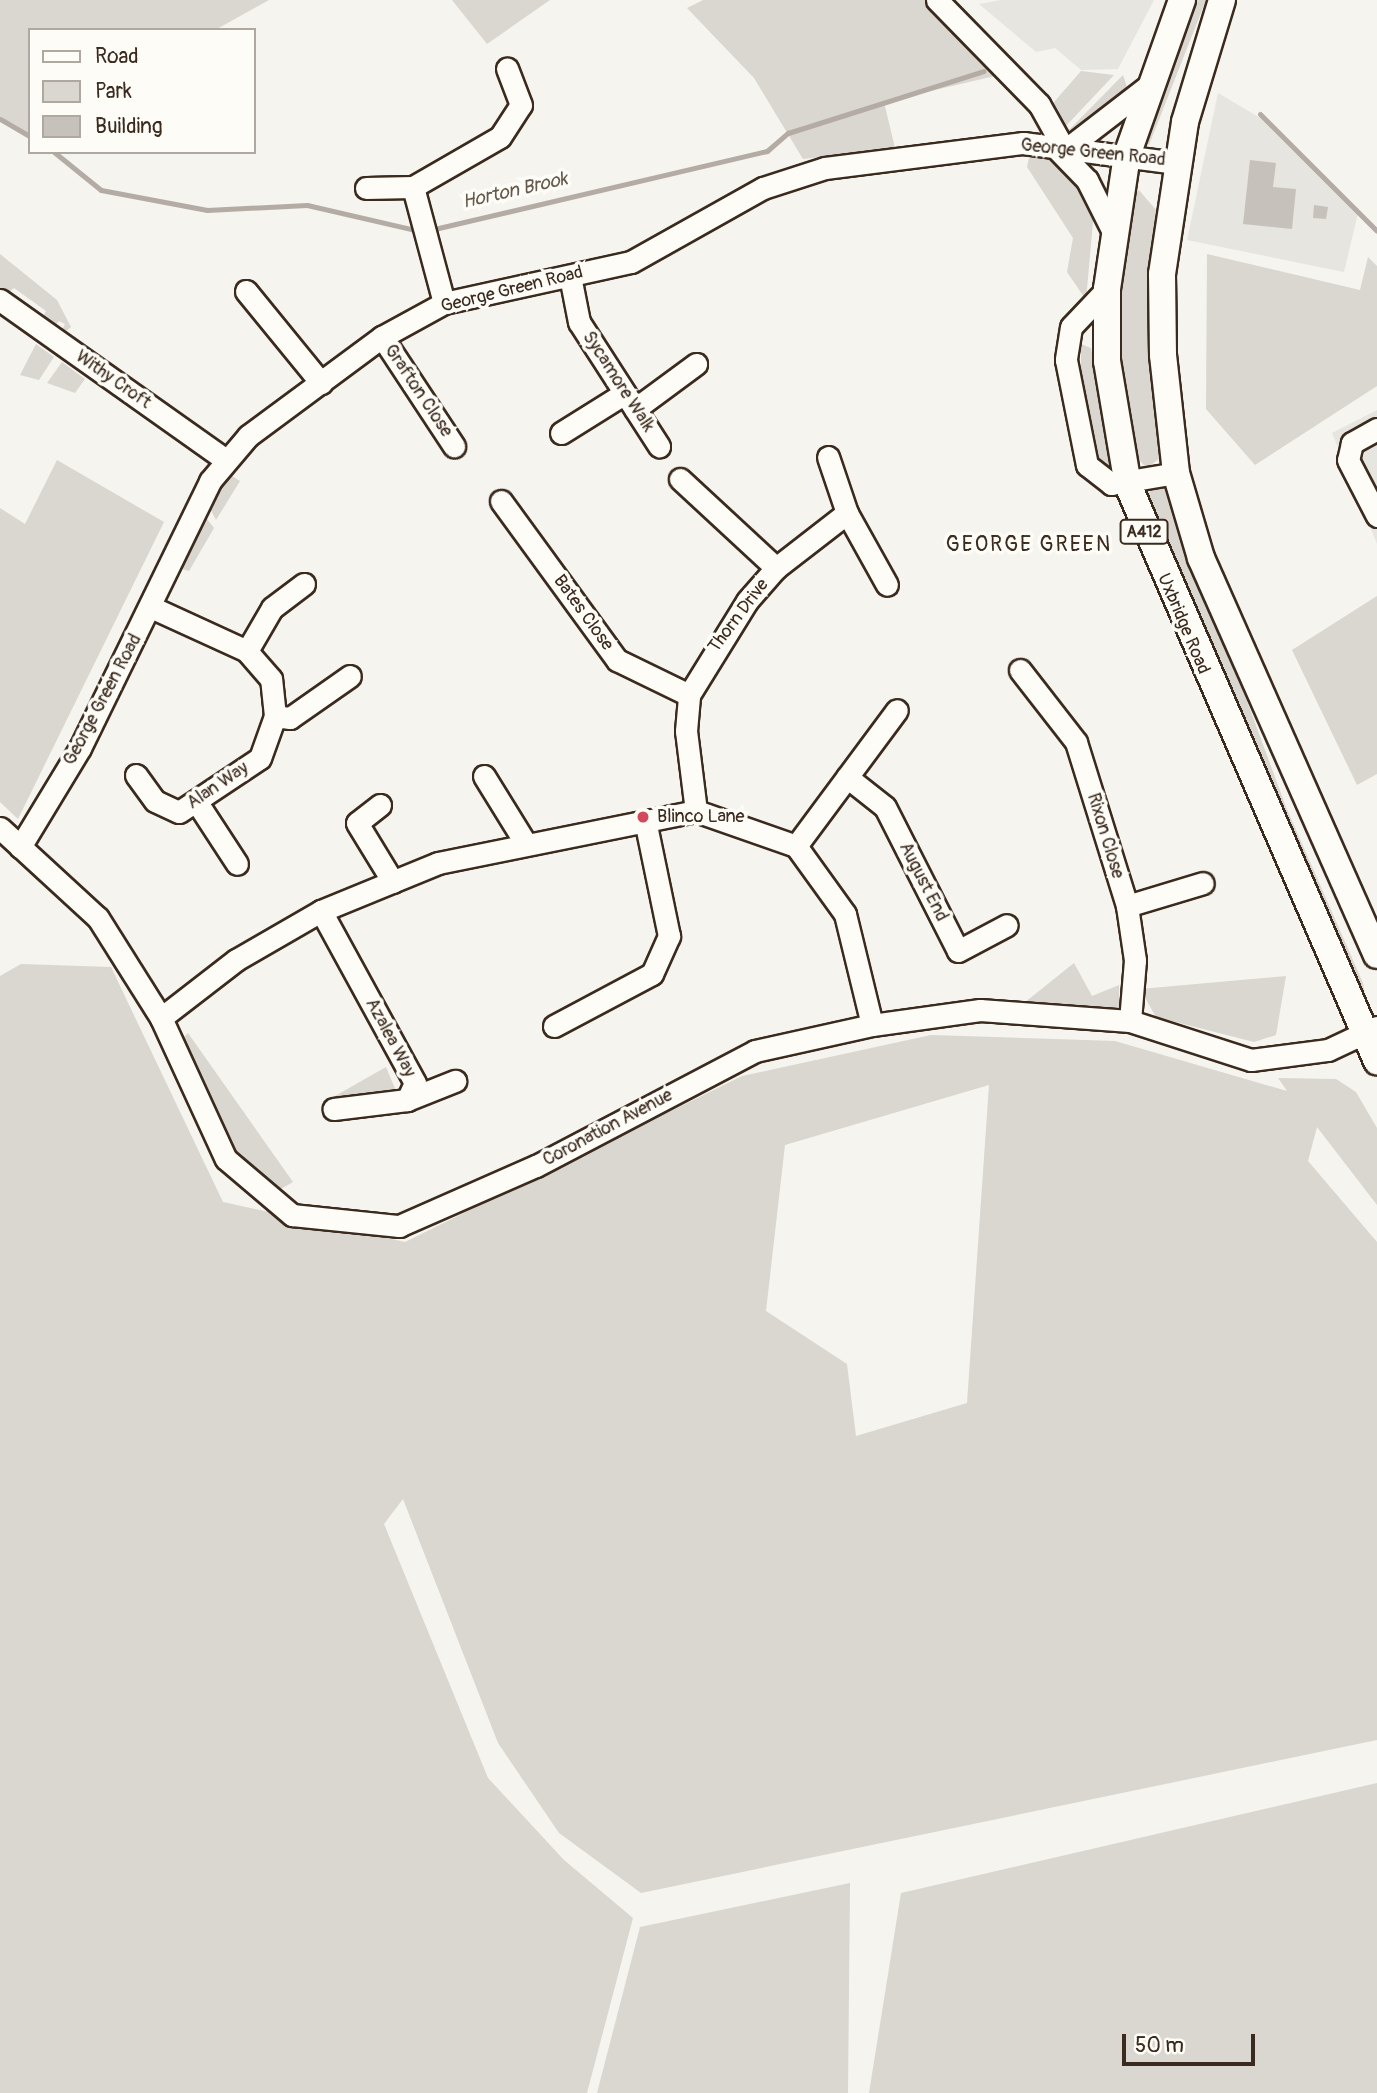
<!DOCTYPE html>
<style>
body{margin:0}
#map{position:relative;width:1377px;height:2093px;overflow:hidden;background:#f5f4ee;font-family:Pangolin,sans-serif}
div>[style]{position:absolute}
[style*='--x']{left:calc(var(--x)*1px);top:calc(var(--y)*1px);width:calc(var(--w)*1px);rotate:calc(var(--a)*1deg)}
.built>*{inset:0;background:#e7e5df}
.green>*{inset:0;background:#dad6d0}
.stream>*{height:5px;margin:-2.5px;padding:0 2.5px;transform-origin:2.5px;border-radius:2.5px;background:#b4aca4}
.building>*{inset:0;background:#c7c1bb}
.roads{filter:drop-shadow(2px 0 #3b2a1e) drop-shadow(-2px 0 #3b2a1e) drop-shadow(0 2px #3b2a1e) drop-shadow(0 -2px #3b2a1e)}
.minor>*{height:21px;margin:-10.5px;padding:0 10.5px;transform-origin:10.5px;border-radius:10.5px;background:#fdfcf7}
.major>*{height:26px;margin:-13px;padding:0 13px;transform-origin:13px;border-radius:13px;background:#fdfcf7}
.dots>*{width:19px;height:19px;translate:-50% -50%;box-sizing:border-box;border:4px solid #fdfcf7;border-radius:50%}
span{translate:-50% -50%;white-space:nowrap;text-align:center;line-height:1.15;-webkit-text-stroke:7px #fdfcf7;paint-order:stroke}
.shield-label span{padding:2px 5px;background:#fdfcf7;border:2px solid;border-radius:5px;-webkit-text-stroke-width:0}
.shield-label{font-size:16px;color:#3b2a1e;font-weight:700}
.street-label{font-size:18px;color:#3b2a1e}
.poi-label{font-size:18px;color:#3b2a1e}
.left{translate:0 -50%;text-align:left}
.water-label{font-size:19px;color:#65584d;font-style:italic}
.quarter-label{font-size:21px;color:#3b2a1e;letter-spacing:2px}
.legend{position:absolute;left:28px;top:28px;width:228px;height:126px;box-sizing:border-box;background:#fdfcf7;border:2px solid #afa8a0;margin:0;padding:9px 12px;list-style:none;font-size:21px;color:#3b2a1e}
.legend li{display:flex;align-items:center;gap:14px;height:35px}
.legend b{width:35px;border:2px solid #afa8a0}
.scale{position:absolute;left:1122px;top:2034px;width:133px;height:32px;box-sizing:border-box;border:4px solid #3b2a1e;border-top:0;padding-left:9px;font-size:21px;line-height:24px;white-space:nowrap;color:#3b2a1e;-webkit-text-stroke:5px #fdfcf7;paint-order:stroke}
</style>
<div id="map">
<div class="built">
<i style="clip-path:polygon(1001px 0,1154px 0,1118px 69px,1081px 70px,1055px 48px,1036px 52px,979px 4px)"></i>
<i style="clip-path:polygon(1218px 93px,1269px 123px,1359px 209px,1344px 272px,1187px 240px)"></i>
<i style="clip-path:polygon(1377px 410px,1377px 544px,1332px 433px)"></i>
</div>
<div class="green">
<i style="clip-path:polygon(0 0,269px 0,215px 30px,30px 30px,30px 132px,24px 135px,0 120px)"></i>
<i style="clip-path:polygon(452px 0,550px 0,487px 44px)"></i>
<i style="clip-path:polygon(703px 0,932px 0,999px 75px,884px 102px,895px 148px,803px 159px,754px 78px,687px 8px)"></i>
<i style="clip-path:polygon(1195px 0,1206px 0,1149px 145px,1144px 141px)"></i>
<i style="clip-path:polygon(1081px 71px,1114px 75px,1064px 128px,1048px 109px)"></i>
<i style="clip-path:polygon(1123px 75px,1127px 87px,1119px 102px,1068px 131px)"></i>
<i style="clip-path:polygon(1042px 156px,1075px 173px,1094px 211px,1086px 300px,1067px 272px,1073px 238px,1027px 167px,1029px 158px)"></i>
<i style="clip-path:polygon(1139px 190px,1156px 210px,1150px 272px,1164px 455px,1147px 468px,1133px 454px,1119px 351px,1118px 301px,1133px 194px)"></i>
<i style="clip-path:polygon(0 254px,57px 300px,71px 327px,58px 338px,65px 324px,59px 321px,49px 333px,38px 325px,46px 311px,14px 288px,0 299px)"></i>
<i style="clip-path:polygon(1207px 254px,1360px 290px,1368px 257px,1377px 266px,1377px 386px,1255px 465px,1206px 409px)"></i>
<i style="clip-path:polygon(36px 344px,54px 357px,39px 380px,20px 375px)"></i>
<i style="clip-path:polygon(1081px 344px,1091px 348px,1114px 466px,1109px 473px,1095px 458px,1081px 405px)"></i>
<i style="clip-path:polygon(62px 362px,85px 379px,75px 393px,47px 383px)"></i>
<i style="clip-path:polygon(57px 460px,164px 522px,18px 819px,0 802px,0 508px,25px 524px)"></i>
<i style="clip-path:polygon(227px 473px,240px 481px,216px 520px,207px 503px)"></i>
<i style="clip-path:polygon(1160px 486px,1169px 489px,1286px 807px,1363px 983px,1367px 1007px,1146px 494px)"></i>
<i style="clip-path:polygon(202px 513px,214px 528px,189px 571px,179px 568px)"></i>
<i style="clip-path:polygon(1377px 596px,1377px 774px,1357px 785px,1292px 650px)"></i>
<i style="clip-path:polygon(1074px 963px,1092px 996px,1119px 985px,1119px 1010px,1024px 1003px)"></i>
<i style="clip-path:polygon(evenodd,21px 964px,111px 967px,223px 1202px,405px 1242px,742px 1076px,931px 1035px,1115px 1041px,1287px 1091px,1278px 1078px,1336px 1079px,1356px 1092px,1377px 1128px,1377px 1205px,1317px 1127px,1308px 1161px,1377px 1242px,1377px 1740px,641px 1893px,559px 1833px,498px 1743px,403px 1499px,384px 1524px,488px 1778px,564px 1860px,633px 1918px,587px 2093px,0 2093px,0 976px,21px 964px,989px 1085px,967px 1403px,856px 1436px,847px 1364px,766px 1311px,785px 1145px,989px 1085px)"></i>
<i style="clip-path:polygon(1286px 976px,1276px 1035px,1254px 1042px,1156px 1017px,1140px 989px)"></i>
<i style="clip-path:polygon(188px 1033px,293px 1182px,274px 1193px,232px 1160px,176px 1046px)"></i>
<i style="clip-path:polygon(386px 1067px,396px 1091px,336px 1099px,335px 1096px)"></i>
<i style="clip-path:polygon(1377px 1783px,1377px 2093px,869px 2093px,901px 1893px)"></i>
<i style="clip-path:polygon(850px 1883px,848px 2093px,597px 2093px,640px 1927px)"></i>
</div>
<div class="stream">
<i style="--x:1260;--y:114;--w:165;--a:45"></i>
<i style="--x:0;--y:119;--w:34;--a:30"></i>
<i style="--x:54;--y:152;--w:60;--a:39"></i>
<i style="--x:101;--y:190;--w:108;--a:10.7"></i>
<i style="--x:207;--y:210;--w:100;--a:-2.9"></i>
<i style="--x:307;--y:205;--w:116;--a:13"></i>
<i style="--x:430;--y:230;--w:346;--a:-13.2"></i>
<i style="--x:767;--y:151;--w:28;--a:-41"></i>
<i style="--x:788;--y:133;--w:205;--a:-17.6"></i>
</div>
<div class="building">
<i style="clip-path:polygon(1250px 160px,1276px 163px,1273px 187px,1296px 189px,1292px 229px,1243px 224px)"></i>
<i style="clip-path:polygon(1314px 205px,1328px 207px,1326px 219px,1313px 218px)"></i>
</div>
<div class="roads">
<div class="minor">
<i style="--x:937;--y:0;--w:146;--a:45.6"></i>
<i style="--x:1039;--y:104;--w:49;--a:60.8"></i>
<i style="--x:1055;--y:147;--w:46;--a:45.9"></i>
<i style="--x:1087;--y:180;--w:58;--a:63.4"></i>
<i style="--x:1069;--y:147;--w:105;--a:-37.6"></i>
<i style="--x:413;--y:187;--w:120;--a:75"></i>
<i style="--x:366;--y:188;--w:47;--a:-1.2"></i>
<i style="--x:413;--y:187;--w:100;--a:-29.9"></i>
<i style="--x:500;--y:137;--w:38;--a:-57"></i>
<i style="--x:521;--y:105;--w:39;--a:-111"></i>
<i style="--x:570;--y:276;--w:47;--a:78.9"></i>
<i style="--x:579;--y:322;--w:148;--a:57.2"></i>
<i style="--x:1107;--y:289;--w:52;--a:133.5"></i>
<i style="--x:1071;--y:327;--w:33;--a:99"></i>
<i style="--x:1066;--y:360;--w:107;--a:78.7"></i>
<i style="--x:1087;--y:465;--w:31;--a:38"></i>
<i style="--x:1111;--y:484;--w:66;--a:-9.6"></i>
<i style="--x:246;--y:291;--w:119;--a:50.8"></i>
<i style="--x:0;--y:300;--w:277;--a:35.3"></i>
<i style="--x:382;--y:337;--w:131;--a:56.6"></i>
<i style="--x:635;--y:409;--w:76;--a:-36.4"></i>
<i style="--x:1377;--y:429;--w:29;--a:151"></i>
<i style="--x:1352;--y:443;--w:17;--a:103"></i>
<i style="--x:1348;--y:460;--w:63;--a:62.6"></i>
<i style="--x:561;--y:433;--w:75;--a:-32"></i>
<i style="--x:680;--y:479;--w:131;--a:42.8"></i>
<i style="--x:501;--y:501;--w:197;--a:53.9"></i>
<i style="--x:617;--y:660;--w:80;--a:25.9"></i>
<i style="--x:847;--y:513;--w:82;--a:60.9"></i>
<i style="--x:247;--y:651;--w:50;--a:-59.8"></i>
<i style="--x:272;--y:608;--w:40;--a:-37"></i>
<i style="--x:1020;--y:670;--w:91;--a:52.1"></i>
<i style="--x:1076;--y:742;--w:172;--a:72.7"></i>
<i style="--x:1127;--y:906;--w:55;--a:81.6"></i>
<i style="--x:1135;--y:960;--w:61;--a:94.7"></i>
<i style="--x:275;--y:716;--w:15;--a:8"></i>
<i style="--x:290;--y:718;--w:73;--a:-35"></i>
<i style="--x:136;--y:775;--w:32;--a:54"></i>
<i style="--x:155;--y:801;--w:26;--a:25"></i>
<i style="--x:179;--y:812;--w:97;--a:-33.7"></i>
<i style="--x:260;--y:758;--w:45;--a:-70.3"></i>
<i style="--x:275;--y:716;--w:37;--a:-96"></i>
<i style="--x:271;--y:679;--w:37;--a:-131"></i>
<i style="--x:247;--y:651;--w:106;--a:-155.4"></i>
<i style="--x:484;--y:776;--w:80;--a:58.3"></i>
<i style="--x:847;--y:777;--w:48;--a:38.3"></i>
<i style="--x:885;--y:807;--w:161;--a:63.1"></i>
<i style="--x:958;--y:951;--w:55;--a:-28"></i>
<i style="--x:196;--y:801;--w:75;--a:56.9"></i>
<i style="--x:380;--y:805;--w:29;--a:142"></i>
<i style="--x:357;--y:823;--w:69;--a:58.6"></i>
<i style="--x:696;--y:811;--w:81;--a:-97.1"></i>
<i style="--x:686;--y:731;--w:36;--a:-85"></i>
<i style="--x:689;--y:695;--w:110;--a:-58.3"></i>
<i style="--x:747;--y:601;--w:44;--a:-48.7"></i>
<i style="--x:776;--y:568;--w:90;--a:-37.8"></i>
<i style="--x:847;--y:513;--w:59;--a:-108.7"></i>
<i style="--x:0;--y:828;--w:133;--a:42.6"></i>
<i style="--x:98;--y:918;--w:118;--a:57.8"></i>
<i style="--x:161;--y:1018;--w:155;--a:65.3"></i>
<i style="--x:226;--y:1159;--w:87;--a:40.3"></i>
<i style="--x:292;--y:1215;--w:108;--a:5.9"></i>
<i style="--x:399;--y:1226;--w:150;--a:-23.7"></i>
<i style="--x:536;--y:1166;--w:247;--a:-27.7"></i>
<i style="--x:755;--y:1051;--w:120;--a:-12.5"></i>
<i style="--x:872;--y:1025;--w:109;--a:-7.9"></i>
<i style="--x:980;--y:1010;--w:150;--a:4.2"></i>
<i style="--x:1130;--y:1021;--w:127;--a:17.9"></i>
<i style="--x:1251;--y:1060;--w:78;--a:-7.4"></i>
<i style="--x:1328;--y:1050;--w:54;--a:-25.1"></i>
<i style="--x:796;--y:846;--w:169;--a:-53.4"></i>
<i style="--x:20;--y:847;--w:116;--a:-58.8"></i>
<i style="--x:80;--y:748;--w:297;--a:-64"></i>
<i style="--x:210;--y:481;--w:59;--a:-49.8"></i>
<i style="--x:248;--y:436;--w:167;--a:-36.5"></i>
<i style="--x:382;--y:337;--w:71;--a:-28.7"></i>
<i style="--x:444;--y:303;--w:191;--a:-12.4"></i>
<i style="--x:631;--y:262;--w:151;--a:-29.3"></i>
<i style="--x:763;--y:188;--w:65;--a:-17.9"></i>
<i style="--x:825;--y:168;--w:200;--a:-7.2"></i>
<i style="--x:1023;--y:143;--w:155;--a:7.4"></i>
<i style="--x:1127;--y:906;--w:79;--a:-16.8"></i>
<i style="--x:321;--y:911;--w:196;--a:61.3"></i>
<i style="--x:415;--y:1083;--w:19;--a:115"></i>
<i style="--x:407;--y:1100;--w:74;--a:173"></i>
<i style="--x:161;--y:1018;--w:95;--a:-37.7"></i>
<i style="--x:236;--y:960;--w:98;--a:-30"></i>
<i style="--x:321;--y:911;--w:126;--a:-22.3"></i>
<i style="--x:438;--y:863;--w:263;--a:-11.4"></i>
<i style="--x:696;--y:811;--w:106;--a:19.3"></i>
<i style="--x:796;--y:846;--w:84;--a:54.2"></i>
<i style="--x:845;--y:914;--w:114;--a:76.3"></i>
<i style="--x:554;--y:1026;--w:111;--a:-28"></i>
<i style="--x:652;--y:974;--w:42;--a:-65.9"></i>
<i style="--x:669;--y:936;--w:113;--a:-101.7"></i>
<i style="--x:407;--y:1100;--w:52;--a:-21.6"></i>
</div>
<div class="major">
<i style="--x:1182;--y:0;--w:164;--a:109.5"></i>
<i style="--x:1127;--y:155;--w:135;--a:98.5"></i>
<i style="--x:1107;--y:289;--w:72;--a:90"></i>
<i style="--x:1107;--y:361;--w:126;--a:80.4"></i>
<i style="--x:1128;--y:485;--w:628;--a:66.62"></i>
<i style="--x:1222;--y:0;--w:127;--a:106.9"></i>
<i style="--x:1185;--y:122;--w:154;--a:98.6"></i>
<i style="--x:1162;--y:274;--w:81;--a:89.3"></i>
<i style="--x:1163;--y:355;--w:119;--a:83.7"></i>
<i style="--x:1176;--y:473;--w:89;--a:73.6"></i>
<i style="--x:1201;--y:558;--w:434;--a:66.1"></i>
</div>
</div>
<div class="dots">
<i style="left:643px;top:817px;background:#d1495b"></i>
</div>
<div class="shield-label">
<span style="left:1144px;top:532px">A412</span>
</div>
<div class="street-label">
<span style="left:1093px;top:153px;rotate:6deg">George Green Road</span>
<span style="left:512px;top:290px;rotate:-14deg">George Green Road</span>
<span style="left:113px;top:380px;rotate:35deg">Withy Croft</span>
<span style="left:618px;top:382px;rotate:57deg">Sycamore Walk</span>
<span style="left:418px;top:391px;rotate:56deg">Grafton Close</span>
<span style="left:583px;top:613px;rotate:54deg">Bates Close</span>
<span style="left:739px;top:616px;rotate:-53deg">Thorn Drive</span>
<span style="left:1183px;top:624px;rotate:67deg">Uxbridge Road</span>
<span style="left:103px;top:700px;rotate:-62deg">George Green Road</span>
<span style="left:218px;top:786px;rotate:-34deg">Alan Way</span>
<span style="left:1105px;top:836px;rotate:73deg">Rixon Close</span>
<span style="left:923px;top:882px;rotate:63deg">August End</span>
<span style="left:390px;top:1038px;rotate:62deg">Azalea Way</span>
<span style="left:608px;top:1128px;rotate:-28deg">Coronation Avenue</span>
</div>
<div class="poi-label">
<span class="left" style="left:657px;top:817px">Blinco Lane</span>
</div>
<div class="water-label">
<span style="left:515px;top:191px;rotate:-13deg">Horton Brook</span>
</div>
<div class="quarter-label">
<span style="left:1029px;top:545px">GEORGE GREEN</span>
</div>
<ul class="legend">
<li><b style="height:9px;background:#fdfcf7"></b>Road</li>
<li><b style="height:19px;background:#dad6d0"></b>Park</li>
<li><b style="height:19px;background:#c7c1bb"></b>Building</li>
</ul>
<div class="scale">50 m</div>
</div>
